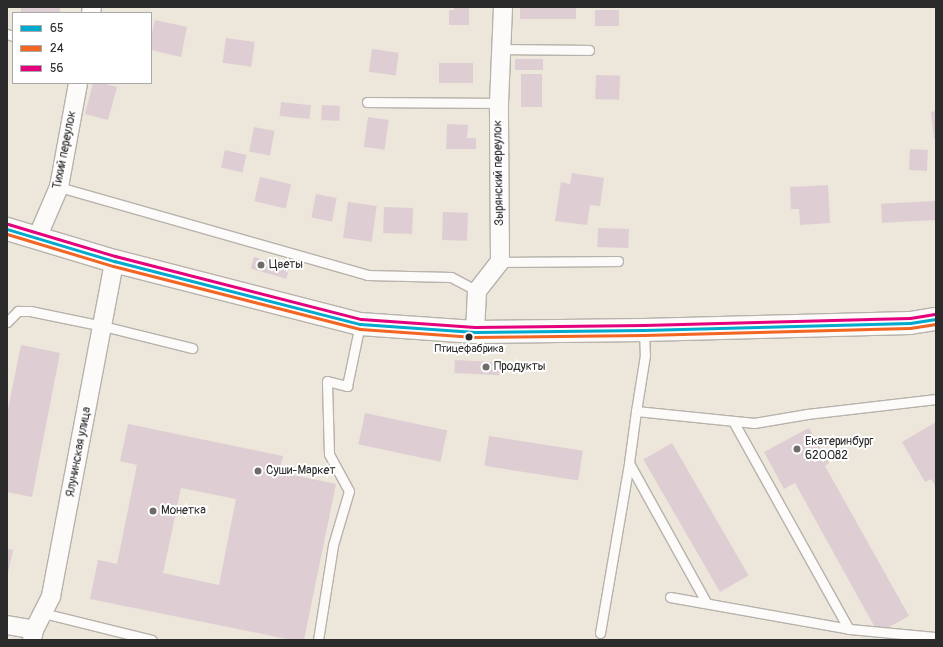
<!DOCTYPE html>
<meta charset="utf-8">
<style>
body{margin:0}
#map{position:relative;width:943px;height:647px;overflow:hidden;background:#ede6da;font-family:Pangolin,sans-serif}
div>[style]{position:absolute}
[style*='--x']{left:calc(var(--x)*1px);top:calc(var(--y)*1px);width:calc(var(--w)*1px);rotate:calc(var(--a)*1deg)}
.building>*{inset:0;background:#deced3;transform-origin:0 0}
.roads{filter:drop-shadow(1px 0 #b7b2ab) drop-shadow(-1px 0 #b7b2ab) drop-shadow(0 1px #b7b2ab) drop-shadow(0 -1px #b7b2ab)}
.service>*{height:9px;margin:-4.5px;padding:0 4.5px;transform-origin:4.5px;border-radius:4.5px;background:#fcfbf9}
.minor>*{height:18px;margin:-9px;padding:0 9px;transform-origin:9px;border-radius:9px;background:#fcfbf9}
.secondary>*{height:22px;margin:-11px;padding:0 11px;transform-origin:11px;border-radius:11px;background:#fcfbf9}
.bus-1>*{height:3px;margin:-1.5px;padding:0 1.5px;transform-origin:1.5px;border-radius:1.5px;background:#00a9ce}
.bus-2>*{height:3px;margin:-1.5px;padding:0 1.5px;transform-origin:1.5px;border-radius:1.5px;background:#f26522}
.bus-3>*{height:3px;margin:-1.5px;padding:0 1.5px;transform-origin:1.5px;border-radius:1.5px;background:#e5007d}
.dots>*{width:11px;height:11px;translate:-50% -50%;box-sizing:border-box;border:2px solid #fff;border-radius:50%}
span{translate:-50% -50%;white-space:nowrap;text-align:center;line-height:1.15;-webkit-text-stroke:4px #fff;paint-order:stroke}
.bus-label{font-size:11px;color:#2b2b2b}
.street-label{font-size:12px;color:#2b2b2b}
.poi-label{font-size:12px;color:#2b2b2b}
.left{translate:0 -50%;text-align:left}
.frame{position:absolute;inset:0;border:8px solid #2b2b2b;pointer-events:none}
.legend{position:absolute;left:12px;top:12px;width:140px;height:72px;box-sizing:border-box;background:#fff;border:1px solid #aaa;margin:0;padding:5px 7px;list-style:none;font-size:12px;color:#2b2b2b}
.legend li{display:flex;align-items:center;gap:8px;height:20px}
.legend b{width:20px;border:1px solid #aaa}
</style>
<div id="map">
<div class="building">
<i style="left:21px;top:7px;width:39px;height:6px"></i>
<i style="clip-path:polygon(454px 7px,469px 7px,469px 25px,449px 25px,449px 10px,454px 10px)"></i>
<i style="left:520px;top:7px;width:56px;height:12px"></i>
<i style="left:595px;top:10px;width:24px;height:16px"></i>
<i style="clip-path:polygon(155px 20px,187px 27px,181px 57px,151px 50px,151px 38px)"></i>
<i style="left:226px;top:38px;width:29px;height:25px;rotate:8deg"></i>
<i style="left:372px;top:49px;width:27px;height:23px;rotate:8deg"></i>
<i style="left:515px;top:59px;width:28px;height:11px"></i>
<i style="left:439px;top:63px;width:34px;height:20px"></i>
<i style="left:521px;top:74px;width:21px;height:33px"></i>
<i style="left:596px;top:75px;width:24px;height:24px;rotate:2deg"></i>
<i style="clip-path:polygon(93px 83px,102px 83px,117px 87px,108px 120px,85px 114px)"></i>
<i style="left:281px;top:102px;width:30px;height:14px;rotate:6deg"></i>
<i style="left:322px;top:105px;width:18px;height:15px;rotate:3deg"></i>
<i style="clip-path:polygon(936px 111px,936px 138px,934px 139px,931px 112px)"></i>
<i style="left:368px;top:117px;width:21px;height:30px;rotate:8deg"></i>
<i style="clip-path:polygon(447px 124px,468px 125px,467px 138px,476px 138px,476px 149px,446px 149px)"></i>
<i style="left:254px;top:127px;width:21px;height:25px;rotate:11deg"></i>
<i style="left:910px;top:149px;width:18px;height:21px;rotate:3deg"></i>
<i style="left:225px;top:150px;width:22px;height:18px;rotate:13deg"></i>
<i style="clip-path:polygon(572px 173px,604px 178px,600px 206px,590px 205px,587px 225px,555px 221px,561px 182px,570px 184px)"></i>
<i style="left:260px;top:177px;width:32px;height:25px;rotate:13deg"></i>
<i style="clip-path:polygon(828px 185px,830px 223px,800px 225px,799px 209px,791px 209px,790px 187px)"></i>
<i style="left:316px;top:194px;width:21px;height:24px;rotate:11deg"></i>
<i style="left:935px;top:201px;width:19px;height:54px;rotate:87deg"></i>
<i style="left:348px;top:202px;width:29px;height:36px;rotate:8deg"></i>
<i style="left:384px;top:207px;width:29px;height:26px;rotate:2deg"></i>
<i style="left:443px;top:212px;width:25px;height:28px;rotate:2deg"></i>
<i style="left:598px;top:228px;width:31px;height:19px;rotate:2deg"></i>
<i style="left:254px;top:257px;width:37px;height:12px;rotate:16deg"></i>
<i style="clip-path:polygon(21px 345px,60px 353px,32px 497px,7px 492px,7px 414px)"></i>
<i style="left:455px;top:360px;width:45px;height:13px;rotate:3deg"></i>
<i style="left:365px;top:413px;width:84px;height:32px;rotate:12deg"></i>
<i style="clip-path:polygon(936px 422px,936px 487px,931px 479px,925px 482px,902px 442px)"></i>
<i style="clip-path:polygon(evenodd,128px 424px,283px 456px,279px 472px,336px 484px,304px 640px,292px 640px,90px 599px,98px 560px,117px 564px,137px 465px,120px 461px,128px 424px,181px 488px,236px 499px,219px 585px,163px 573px,181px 488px)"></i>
<i style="clip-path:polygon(809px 428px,829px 463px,825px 466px,909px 616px,878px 633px,795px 483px,784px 489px,764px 452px)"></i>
<i style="left:489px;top:436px;width:95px;height:30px;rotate:9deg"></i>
<i style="left:672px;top:443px;width:153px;height:33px;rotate:60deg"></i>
<i style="clip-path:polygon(7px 549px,13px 550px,8px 573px,7px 573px)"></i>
</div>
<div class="roads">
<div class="service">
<i style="--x:7;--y:34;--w:6;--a:18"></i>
<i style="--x:502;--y:49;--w:87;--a:0.7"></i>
<i style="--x:367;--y:102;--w:132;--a:0.4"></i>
<i style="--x:59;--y:187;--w:320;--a:15.9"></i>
<i style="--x:367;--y:275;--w:84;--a:1.4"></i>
<i style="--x:451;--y:277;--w:30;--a:28"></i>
<i style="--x:500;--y:262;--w:118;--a:-0.5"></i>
<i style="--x:7;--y:322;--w:16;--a:-45"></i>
<i style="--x:18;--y:311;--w:12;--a:0"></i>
<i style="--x:30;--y:311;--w:75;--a:11.6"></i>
<i style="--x:103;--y:326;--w:92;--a:13.9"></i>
<i style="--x:644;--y:330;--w:25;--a:88"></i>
<i style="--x:645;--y:355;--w:57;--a:99.1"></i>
<i style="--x:636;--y:411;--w:119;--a:5.8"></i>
<i style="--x:754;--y:423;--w:54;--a:-9.6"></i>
<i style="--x:807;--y:414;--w:130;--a:-6.6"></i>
<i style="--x:636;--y:411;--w:52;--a:97.7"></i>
<i style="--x:629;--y:463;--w:159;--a:61"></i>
<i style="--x:733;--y:421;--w:238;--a:60.9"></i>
<i style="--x:670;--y:597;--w:182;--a:10.1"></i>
<i style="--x:849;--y:629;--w:87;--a:5.3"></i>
<i style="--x:43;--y:613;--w:112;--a:13.9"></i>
<i style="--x:600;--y:633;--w:172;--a:-80.3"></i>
<i style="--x:318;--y:640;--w:96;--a:-81"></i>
<i style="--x:333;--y:545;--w:56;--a:-73.5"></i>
<i style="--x:349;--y:491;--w:42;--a:-118.4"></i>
<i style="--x:329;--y:454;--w:73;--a:-91.6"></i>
<i style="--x:327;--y:381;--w:21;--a:14"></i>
<i style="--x:347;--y:386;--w:63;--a:-78.2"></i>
</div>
<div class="minor">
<i style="--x:91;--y:13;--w:6;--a:-81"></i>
<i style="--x:37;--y:238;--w:56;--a:-66.7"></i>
<i style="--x:59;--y:187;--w:106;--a:-79.6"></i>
<i style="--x:475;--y:332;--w:41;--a:-87.2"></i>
<i style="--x:477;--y:291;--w:37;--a:-52"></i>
<i style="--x:500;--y:262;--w:159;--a:-90.4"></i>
<i style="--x:499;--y:103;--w:96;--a:-87.6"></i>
<i style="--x:7;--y:625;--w:27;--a:10"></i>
<i style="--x:32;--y:640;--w:10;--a:-79"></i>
<i style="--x:34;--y:630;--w:38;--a:-63"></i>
<i style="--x:51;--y:596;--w:341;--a:-79.3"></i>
</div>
<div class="secondary">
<i style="--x:7;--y:229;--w:112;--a:16.7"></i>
<i style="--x:114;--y:261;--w:254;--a:14.4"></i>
<i style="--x:360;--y:324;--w:115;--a:4"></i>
<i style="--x:475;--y:332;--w:169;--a:-0.7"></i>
<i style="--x:644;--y:330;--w:266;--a:-1.5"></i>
<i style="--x:910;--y:323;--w:26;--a:-9"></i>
</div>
</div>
<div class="bus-1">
<i style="--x:7;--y:229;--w:112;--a:16.7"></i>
<i style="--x:114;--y:261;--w:254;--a:14.4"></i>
<i style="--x:360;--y:324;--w:115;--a:4"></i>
<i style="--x:475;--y:332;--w:169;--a:-0.7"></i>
<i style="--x:644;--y:330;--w:266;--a:-1.5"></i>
<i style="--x:910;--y:323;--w:26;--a:-9"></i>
</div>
<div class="bus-2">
<i style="--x:7;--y:234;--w:111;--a:16.8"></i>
<i style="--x:113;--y:266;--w:255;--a:14.3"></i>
<i style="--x:360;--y:329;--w:115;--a:4"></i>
<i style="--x:475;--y:337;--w:169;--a:-0.7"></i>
<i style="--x:644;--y:335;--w:266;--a:-1.5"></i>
<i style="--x:910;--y:328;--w:26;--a:-9"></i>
</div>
<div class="bus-3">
<i style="--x:8;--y:224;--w:112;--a:16.7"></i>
<i style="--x:115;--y:256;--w:254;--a:14.4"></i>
<i style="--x:361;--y:319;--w:114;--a:4"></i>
<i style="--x:475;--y:327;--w:169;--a:-0.7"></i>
<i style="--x:644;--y:325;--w:266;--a:-1.5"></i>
<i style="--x:910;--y:318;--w:25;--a:-9"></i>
</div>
<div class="dots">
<i style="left:261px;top:265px;background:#6f6c68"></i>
<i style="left:469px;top:337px;background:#2b2b2b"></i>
<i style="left:486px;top:367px;background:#6f6c68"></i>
<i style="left:797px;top:449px;background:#6f6c68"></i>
<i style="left:258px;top:471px;background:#6f6c68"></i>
<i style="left:153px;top:511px;background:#6f6c68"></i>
</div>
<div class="bus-label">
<span style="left:469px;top:349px">Птицефабрика</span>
</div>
<div class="street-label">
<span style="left:65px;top:150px;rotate:-79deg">Тихий переулок</span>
<span style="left:499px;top:173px;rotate:-91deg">Зырянский переулок</span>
<span style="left:79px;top:452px;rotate:-79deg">Ялунинская улица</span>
</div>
<div class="poi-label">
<span class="left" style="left:269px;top:265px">Цветы</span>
<span class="left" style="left:494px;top:367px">Продукты</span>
<span class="left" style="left:805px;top:449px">Екатеринбург<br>620082</span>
<span class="left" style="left:266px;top:471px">Суши-Маркет</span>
<span class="left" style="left:161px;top:511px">Монетка</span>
</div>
<div class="frame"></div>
<ul class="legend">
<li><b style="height:5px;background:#00a9ce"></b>65</li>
<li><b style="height:5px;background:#f26522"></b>24</li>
<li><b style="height:5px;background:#e5007d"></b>56</li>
</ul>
</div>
